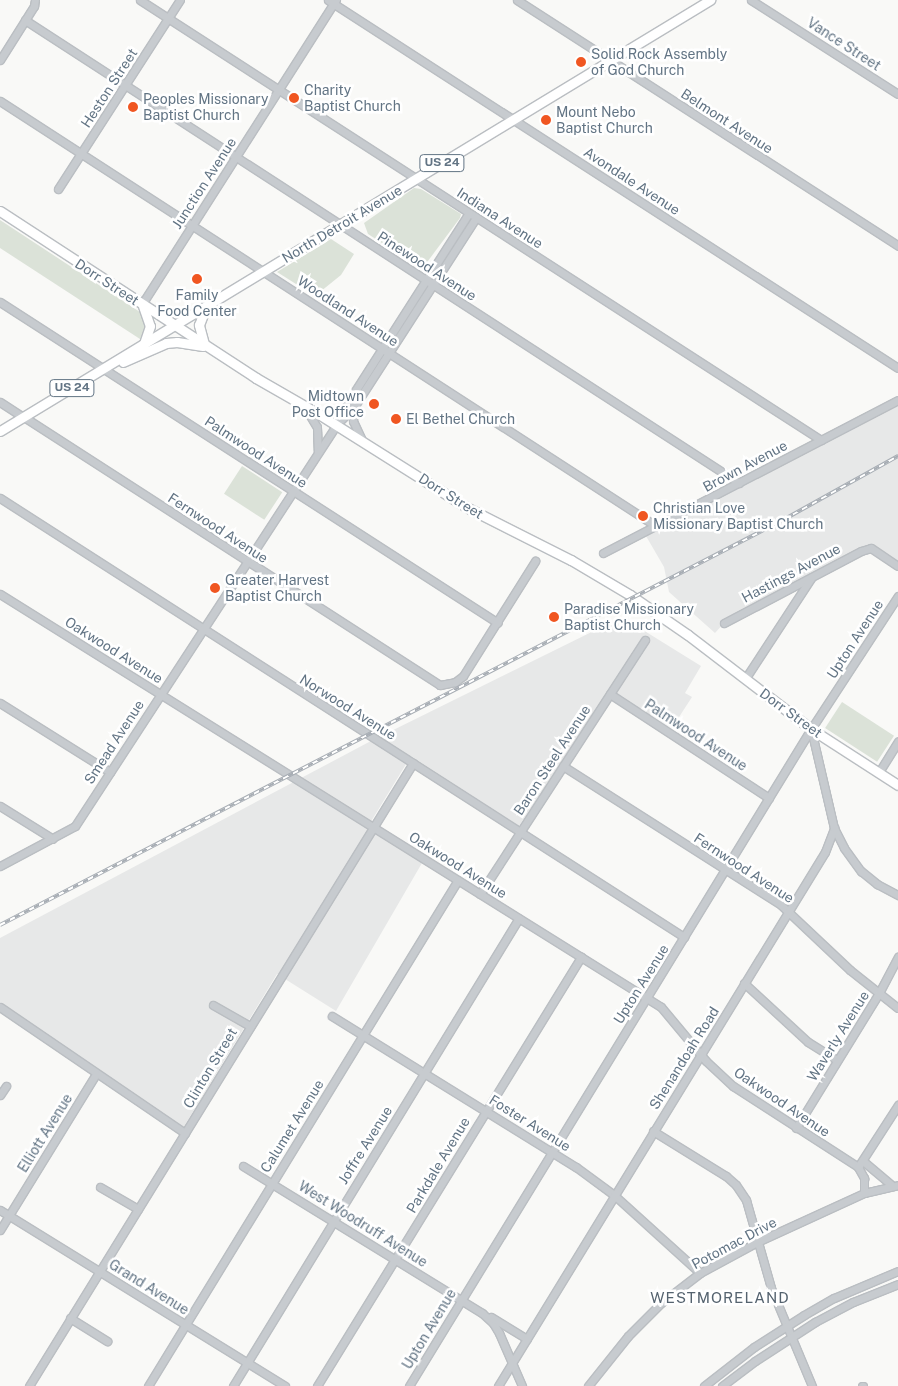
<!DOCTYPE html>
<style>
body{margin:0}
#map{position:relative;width:898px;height:1386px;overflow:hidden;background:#f9f9f7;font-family:"Public Sans",sans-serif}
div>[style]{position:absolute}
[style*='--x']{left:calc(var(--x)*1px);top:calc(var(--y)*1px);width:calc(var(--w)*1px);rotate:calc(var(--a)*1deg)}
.built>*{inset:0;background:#e7e8e8}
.green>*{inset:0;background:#dbe2d8;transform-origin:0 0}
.roads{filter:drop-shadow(1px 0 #babec2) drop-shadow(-1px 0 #babec2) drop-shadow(0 1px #babec2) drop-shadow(0 -1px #babec2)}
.minor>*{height:7px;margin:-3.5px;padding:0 3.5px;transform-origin:3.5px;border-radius:3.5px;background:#c7cbcf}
.major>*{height:9px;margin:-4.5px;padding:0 4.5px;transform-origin:4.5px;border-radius:4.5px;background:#fff}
.rail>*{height:4px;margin-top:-2px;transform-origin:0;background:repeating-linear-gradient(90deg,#fff 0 5.5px,#a7adb4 0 11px);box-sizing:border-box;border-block:1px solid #a7adb4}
.dots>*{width:14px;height:14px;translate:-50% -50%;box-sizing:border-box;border:2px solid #fff;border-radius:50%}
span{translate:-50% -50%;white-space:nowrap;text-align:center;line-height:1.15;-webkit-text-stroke:5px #fff;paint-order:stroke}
.shield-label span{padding:1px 4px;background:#fff;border:1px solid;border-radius:4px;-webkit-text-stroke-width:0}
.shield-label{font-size:12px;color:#627484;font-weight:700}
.street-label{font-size:14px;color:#627484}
.poi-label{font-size:14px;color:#627484}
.left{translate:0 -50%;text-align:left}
.right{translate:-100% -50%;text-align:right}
.neighbourhood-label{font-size:15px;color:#55636f;letter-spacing:1px}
</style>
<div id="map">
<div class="built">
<i style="clip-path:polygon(898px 406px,898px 566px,871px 548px,724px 623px,715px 633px,669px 592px,664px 567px,646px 536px)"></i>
<i style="clip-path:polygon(622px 617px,701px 666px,685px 693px,692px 697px,670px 731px,608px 691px,519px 826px,411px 756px,367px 828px,422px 863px,336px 1011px,277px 974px,183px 1128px,0 1002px,0 938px,369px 742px)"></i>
</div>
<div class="green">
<i style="clip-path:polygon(414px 188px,421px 189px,461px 214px,460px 218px,422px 269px,368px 234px,364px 223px)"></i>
<i style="clip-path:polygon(0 220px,143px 314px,146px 321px,145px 329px,140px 339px,0 248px)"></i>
<i style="clip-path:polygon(331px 239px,354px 254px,341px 275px,315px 296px,277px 272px)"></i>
<i style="left:242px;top:466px;width:48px;height:33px;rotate:33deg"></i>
<i style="left:842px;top:702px;width:62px;height:31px;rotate:33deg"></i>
</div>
<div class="roads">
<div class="minor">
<i style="--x:140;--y:0;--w:811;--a:32.87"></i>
<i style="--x:328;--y:0;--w:678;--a:32.85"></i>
<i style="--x:517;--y:0;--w:454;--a:32.8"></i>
<i style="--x:751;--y:0;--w:174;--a:32.6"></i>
<i style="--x:25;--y:20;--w:851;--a:32.96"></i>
<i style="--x:0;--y:60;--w:64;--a:-57.8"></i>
<i style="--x:34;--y:6;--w:6;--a:-81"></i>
<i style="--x:0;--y:101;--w:782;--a:32.94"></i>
<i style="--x:58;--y:189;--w:225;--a:-57.2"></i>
<i style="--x:0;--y:302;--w:592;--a:32.8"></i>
<i style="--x:142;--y:304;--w:361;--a:-57.5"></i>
<i style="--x:0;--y:402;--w:27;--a:33"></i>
<i style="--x:354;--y:407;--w:14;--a:94"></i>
<i style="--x:353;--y:421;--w:21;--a:65"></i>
<i style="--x:306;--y:409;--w:21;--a:59"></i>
<i style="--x:317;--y:427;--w:25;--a:88"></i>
<i style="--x:24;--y:417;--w:495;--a:32.8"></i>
<i style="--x:440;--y:685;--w:15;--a:-11"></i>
<i style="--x:455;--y:682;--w:10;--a:-37"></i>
<i style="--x:463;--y:676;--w:136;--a:-57.9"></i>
<i style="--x:342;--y:419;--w:17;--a:-45"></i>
<i style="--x:354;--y:407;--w:225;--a:-57.2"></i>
<i style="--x:0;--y:498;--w:813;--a:32.69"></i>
<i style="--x:603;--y:553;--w:332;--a:-27.4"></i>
<i style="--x:0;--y:594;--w:779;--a:32"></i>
<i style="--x:661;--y:1007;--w:70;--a:50.2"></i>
<i style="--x:706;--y:1061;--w:37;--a:43"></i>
<i style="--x:733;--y:1086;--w:149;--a:32.9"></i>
<i style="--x:858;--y:1167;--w:13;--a:61"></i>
<i style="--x:864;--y:1178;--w:15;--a:90"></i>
<i style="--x:724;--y:623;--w:155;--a:-27.7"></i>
<i style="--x:861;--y:551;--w:10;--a:-17"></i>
<i style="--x:871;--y:548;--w:32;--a:34"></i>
<i style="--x:745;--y:679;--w:121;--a:-56.8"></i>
<i style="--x:610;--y:694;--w:190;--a:33.2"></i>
<i style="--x:0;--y:703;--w:130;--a:32.1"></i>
<i style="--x:563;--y:766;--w:259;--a:32.5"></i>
<i style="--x:781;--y:905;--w:95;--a:43.3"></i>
<i style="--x:850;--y:970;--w:61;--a:38.4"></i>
<i style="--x:879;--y:772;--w:36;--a:-58"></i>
<i style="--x:0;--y:806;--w:62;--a:31.9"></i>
<i style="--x:834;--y:828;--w:22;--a:63"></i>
<i style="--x:844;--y:848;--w:29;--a:54"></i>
<i style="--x:861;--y:871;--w:21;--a:39"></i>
<i style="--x:877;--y:884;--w:24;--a:28"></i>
<i style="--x:0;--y:866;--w:85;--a:-28.1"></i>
<i style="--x:75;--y:826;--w:480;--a:-56.9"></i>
<i style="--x:337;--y:424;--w:25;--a:-63"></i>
<i style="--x:348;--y:402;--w:224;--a:-57.4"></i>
<i style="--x:480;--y:894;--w:303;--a:-57"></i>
<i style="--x:744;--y:983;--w:87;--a:42.7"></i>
<i style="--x:808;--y:1042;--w:34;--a:32"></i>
<i style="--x:213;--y:1005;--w:43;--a:29.6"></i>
<i style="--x:0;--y:1007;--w:224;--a:34.3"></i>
<i style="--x:332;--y:1016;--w:287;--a:31.8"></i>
<i style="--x:576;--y:1167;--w:47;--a:36.4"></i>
<i style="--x:614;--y:1195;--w:116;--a:42.2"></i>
<i style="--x:0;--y:1095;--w:11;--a:-56"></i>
<i style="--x:796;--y:1128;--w:158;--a:-58.4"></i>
<i style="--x:879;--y:993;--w:41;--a:-62.2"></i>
<i style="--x:653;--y:1131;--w:86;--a:31.7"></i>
<i style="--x:726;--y:1176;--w:13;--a:42"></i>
<i style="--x:736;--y:1185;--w:18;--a:56"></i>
<i style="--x:746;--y:1200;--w:91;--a:74.1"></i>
<i style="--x:771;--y:1288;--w:106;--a:67.3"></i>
<i style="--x:863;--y:1161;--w:39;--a:40"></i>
<i style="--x:243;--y:1166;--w:281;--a:31.6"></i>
<i style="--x:482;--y:1313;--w:15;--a:42"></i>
<i style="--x:493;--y:1323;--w:12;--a:59"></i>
<i style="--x:499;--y:1333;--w:58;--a:66.5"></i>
<i style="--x:858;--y:1167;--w:74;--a:-57.2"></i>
<i style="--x:100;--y:1187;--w:44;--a:30.1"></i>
<i style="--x:0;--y:1210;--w:335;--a:31.7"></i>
<i style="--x:0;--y:1230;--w:183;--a:-58.4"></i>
<i style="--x:491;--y:1317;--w:42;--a:31.4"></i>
<i style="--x:70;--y:1318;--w:44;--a:31.9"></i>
<i style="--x:29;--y:1386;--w:732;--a:-58.35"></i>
<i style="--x:148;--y:1386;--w:593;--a:-58.51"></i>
<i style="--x:233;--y:1386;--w:548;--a:-58.57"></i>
<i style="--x:317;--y:1386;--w:504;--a:-58.39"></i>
<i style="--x:409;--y:1386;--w:770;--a:-58.54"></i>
<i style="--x:811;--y:729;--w:159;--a:-56.8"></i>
<i style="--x:498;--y:1386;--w:626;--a:-58.52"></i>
<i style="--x:825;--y:852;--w:26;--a:-69"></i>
<i style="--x:834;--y:828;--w:102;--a:-103.1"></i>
<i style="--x:588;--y:1386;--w:64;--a:-51.3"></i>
<i style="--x:628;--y:1336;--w:47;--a:-45"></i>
<i style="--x:661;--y:1303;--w:49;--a:-37.6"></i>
<i style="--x:700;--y:1273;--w:65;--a:-28.5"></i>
<i style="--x:757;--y:1242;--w:118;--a:-24.6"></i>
<i style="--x:864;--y:1193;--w:35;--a:-13"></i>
<i style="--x:704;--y:1386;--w:63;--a:-38"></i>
<i style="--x:754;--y:1347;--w:59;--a:-32.6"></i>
<i style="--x:804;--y:1315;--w:34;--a:-30"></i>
<i style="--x:834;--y:1298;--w:69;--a:-22.9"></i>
<i style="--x:722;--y:1386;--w:41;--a:-37.1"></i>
<i style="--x:755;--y:1361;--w:72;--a:-33"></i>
<i style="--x:815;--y:1322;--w:43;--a:-27.8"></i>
<i style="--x:853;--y:1302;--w:48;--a:-21.8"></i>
<i style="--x:862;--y:1386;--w:1;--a:0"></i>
</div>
<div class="major">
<i style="--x:0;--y:211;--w:306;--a:33.1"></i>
<i style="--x:256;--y:378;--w:70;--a:29.8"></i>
<i style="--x:317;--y:413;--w:176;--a:32.2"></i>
<i style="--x:466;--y:507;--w:118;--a:26.8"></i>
<i style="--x:571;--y:560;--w:69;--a:30.7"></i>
<i style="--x:630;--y:595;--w:70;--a:34.6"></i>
<i style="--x:688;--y:635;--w:155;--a:37.4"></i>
<i style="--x:811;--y:729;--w:103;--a:32.8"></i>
<i style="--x:143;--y:306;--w:21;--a:71"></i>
<i style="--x:150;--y:326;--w:21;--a:109"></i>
<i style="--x:204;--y:344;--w:20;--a:-105"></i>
<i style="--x:199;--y:325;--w:19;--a:-69"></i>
<i style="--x:123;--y:362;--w:47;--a:-23.8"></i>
<i style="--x:166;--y:343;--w:11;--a:-5"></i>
<i style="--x:177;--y:342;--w:26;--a:9"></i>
<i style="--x:0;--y:431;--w:831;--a:-31.26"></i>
</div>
</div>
<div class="rail">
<i style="--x:0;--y:925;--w:882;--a:-27.35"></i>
<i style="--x:783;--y:520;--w:132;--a:-29.1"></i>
</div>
<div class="dots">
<i style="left:581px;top:62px;background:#f05621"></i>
<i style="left:294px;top:98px;background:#f05621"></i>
<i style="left:133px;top:107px;background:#f05621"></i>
<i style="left:546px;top:120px;background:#f05621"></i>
<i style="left:197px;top:279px;background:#f05621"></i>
<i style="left:374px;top:404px;background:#f05621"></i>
<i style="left:396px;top:419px;background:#f05621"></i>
<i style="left:643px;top:516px;background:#f05621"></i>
<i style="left:215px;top:588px;background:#f05621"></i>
<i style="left:554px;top:617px;background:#f05621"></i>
</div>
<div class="shield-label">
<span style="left:442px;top:163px">US 24</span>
<span style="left:72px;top:388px">US 24</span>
</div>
<div class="street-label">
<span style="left:844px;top:44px;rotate:33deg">Vance Street</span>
<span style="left:109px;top:88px;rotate:-57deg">Heston Street</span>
<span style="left:727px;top:121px;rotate:33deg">Belmont Avenue</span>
<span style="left:632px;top:181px;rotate:33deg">Avondale Avenue</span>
<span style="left:204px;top:183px;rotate:-57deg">Junction Avenue</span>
<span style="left:500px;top:218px;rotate:33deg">Indiana Avenue</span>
<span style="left:342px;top:224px;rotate:-31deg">North Detroit Avenue</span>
<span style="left:427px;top:266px;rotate:33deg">Pinewood Avenue</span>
<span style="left:107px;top:282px;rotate:33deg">Dorr Street</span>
<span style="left:348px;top:311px;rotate:33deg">Woodland Avenue</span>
<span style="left:256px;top:452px;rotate:33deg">Palmwood Avenue</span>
<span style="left:745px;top:466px;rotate:-28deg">Brown Avenue</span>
<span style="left:451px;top:496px;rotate:32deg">Dorr Street</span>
<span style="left:218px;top:528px;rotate:33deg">Fernwood Avenue</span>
<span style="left:791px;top:573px;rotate:-28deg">Hastings Avenue</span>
<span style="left:855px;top:639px;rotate:-57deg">Upton Avenue</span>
<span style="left:114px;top:650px;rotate:32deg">Oakwood Avenue</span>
<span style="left:348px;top:707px;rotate:32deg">Norwood Avenue</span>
<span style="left:791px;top:713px;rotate:36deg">Dorr Street</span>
<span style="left:696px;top:735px;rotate:33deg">Palmwood Avenue</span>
<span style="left:114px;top:742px;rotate:-57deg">Smead Avenue</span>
<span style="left:552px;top:760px;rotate:-57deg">Baron Steel Avenue</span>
<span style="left:458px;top:865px;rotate:32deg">Oakwood Avenue</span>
<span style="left:744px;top:868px;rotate:33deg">Fernwood Avenue</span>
<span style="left:641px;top:984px;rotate:-58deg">Upton Avenue</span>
<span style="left:838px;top:1036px;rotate:-58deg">Waverly Avenue</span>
<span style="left:684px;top:1058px;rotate:-58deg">Shenandoah Road</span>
<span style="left:210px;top:1068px;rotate:-59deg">Clinton Street</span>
<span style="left:782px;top:1102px;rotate:34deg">Oakwood Avenue</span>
<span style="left:530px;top:1123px;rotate:32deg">Foster Avenue</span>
<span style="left:292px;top:1126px;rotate:-58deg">Calumet Avenue</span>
<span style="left:45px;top:1133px;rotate:-58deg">Elliott Avenue</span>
<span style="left:365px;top:1145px;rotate:-58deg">Joffre Avenue</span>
<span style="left:438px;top:1165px;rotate:-59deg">Parkdale Avenue</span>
<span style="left:363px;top:1224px;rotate:32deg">West Woodruff Avenue</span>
<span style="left:734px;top:1243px;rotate:-28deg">Potomac Drive</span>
<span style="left:149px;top:1287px;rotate:32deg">Grand Avenue</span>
<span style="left:429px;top:1329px;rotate:-59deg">Upton Avenue</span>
</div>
<div class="poi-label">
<span class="left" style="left:591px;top:62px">Solid Rock Assembly<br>of God Church</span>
<span class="left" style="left:304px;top:98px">Charity<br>Baptist Church</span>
<span class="left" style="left:143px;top:107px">Peoples Missionary<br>Baptist Church</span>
<span class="left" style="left:556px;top:120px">Mount Nebo<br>Baptist Church</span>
<span style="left:197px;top:303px">Family<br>Food Center</span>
<span class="right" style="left:364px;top:404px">Midtown<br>Post Office</span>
<span class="left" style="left:406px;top:419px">El Bethel Church</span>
<span class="left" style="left:653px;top:516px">Christian Love<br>Missionary Baptist Church</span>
<span class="left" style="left:225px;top:588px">Greater Harvest<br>Baptist Church</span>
<span class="left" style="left:564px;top:617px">Paradise Missionary<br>Baptist Church</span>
</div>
<div class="neighbourhood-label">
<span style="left:720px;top:1298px">WESTMORELAND</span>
</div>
</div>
